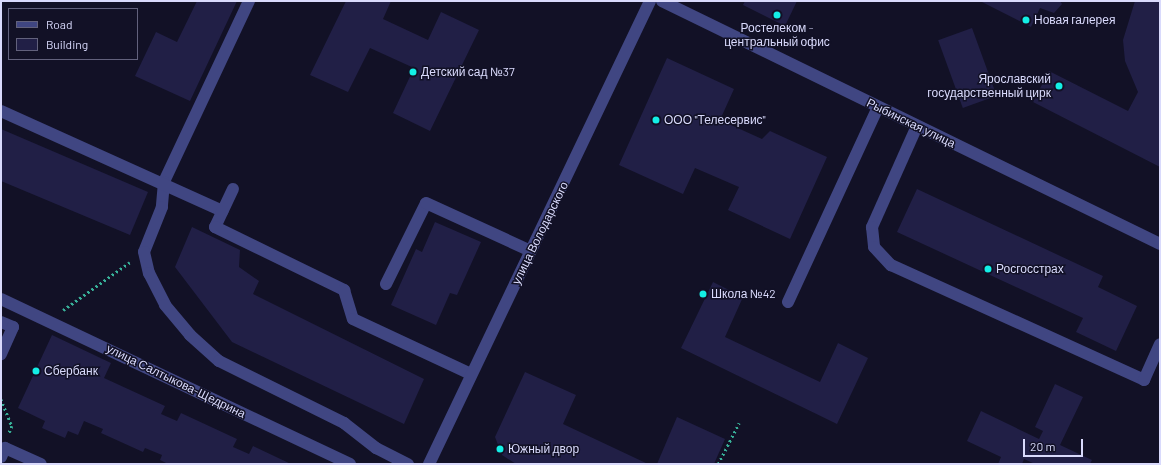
<!DOCTYPE html>
<meta charset="utf-8">
<style>
body{margin:0}
#map{position:relative;width:1161px;height:465px;overflow:hidden;background:#121126;font-family:Barlow,sans-serif}
div>[style]{position:absolute}
[style*='--x']{left:calc(var(--x)*1px);top:calc(var(--y)*1px);width:calc(var(--w)*1px);rotate:calc(var(--a)*1deg)}
.building>*{inset:0;background:#211f46;transform-origin:0 0}
.path>*{height:2.5px;margin-top:-1.25px;transform-origin:0;background:repeating-linear-gradient(90deg,#38b199 0 2px,transparent 0 5px)}
.minor>*{height:12px;margin:-6px;padding:0 6px;transform-origin:6px;border-radius:6px;background:#404682}
.dots>*{width:11px;height:11px;translate:-50% -50%;box-sizing:border-box;border:2px solid #121126;border-radius:50%}
span{translate:-50% -50%;white-space:nowrap;text-align:center;line-height:1.15;-webkit-text-stroke:3px #121126;paint-order:stroke}
.poi-label{font-size:12px;color:#d9dafc}
.left{translate:0 -50%;text-align:left}
.right{translate:-100% -50%;text-align:right}
.street-label{font-size:12px;color:#d9dafc}
.frame{position:absolute;inset:0;border:2px solid #d9dafc;pointer-events:none}
.legend{position:absolute;left:8px;top:8px;width:130px;height:52px;box-sizing:border-box;background:#121126;border:1px solid #62617c;margin:0;padding:5px 7px;list-style:none;font-size:12px;color:#d9dafc}
.legend li{display:flex;align-items:center;gap:8px;height:20px}
.legend b{width:20px;border:1px solid #62617c}
.scale{position:absolute;left:1023px;top:439px;width:60px;height:18px;box-sizing:border-box;border:2px solid #d9dafc;border-top:0;padding-left:5px;font-size:12px;line-height:14px;white-space:nowrap;color:#d9dafc;-webkit-text-stroke:3px #121126;paint-order:stroke}
</style>
<div id="map">
<div class="building">
<i style="clip-path:polygon(197px 1px,237px 1px,190px 101px,135px 76px,156px 32px,177px 42px)"></i>
<i style="clip-path:polygon(346px 1px,391px 1px,383px 19px,428px 40px,441px 12px,479px 30px,430px 131px,393px 113px,414px 68px,370px 48px,348px 92px,310px 75px)"></i>
<i style="clip-path:polygon(745px 1px,797px 1px,785px 26px,743px 5px)"></i>
<i style="clip-path:polygon(980px 1px,1060px 1px,1062px 4px,1054px 13px,1040px 8px,1031px 27px)"></i>
<i style="clip-path:polygon(1135px 1px,1160px 1px,1160px 167px,1033px 102px,1049px 71px,1128px 111px,1138px 92px,1125px 61px,1123px 40px)"></i>
<i style="left:972px;top:28px;width:72px;height:36px;rotate:70deg"></i>
<i style="clip-path:polygon(667px 58px,734px 89px,720px 120px,762px 139px,770px 131px,827px 157px,790px 239px,728px 210px,739px 187px,695px 168px,683px 194px,619px 165px)"></i>
<i style="clip-path:polygon(1px 129px,148px 192px,130px 235px,1px 181px)"></i>
<i style="clip-path:polygon(917px 189px,1103px 276px,1098px 287px,1137px 306px,1116px 351px,1076px 332px,1083px 318px,897px 232px)"></i>
<i style="clip-path:polygon(435px 222px,481px 242px,457px 295px,450px 293px,436px 325px,391px 305px,416px 249px,422px 252px)"></i>
<i style="clip-path:polygon(192px 227px,240px 250px,239px 267px,259px 281px,253px 294px,424px 379px,404px 424px,232px 342px,175px 267px)"></i>
<i style="clip-path:polygon(713px 282px,743px 297px,725px 337px,820px 382px,838px 343px,868px 358px,837px 424px,681px 348px)"></i>
<i style="clip-path:polygon(52px 335px,111px 363px,104px 378px,165px 406px,161px 414px,177px 421px,181px 413px,237px 439px,233px 447px,249px 454px,253px 446px,291px 464px,168px 464px,160px 460px,162px 455px,145px 448px,143px 452px,101px 433px,103px 429px,84px 421px,78px 435px,68px 431px,65px 438px,42px 428px,45px 421px,18px 408px)"></i>
<i style="clip-path:polygon(525px 372px,576px 395px,563px 424px,648px 464px,516px 464px,502px 455px,495px 437px)"></i>
<i style="clip-path:polygon(1055px 384px,1083px 397px,1060px 445px,1092px 460px,1090px 464px,1035px 464px,1024px 459px,1022px 464px,998px 464px,1001px 457px,967px 441px,981px 411px,1039px 439px,1043px 431px,1035px 427px)"></i>
<i style="clip-path:polygon(677px 417px,725px 439px,714px 464px,657px 464px)"></i>
</div>
<div class="path">
<i style="--x:63;--y:310;--w:82;--a:-35.6"></i>
<i style="--x:1;--y:399;--w:29;--a:68"></i>
<i style="--x:12;--y:426;--w:9;--a:111"></i>
<i style="--x:718;--y:464;--w:46;--a:-62.9"></i>
</div>
<div class="minor">
<i style="--x:249;--y:1;--w:200;--a:115.2"></i>
<i style="--x:164;--y:182;--w:25;--a:95"></i>
<i style="--x:162;--y:207;--w:48;--a:111.8"></i>
<i style="--x:144;--y:252;--w:22;--a:77"></i>
<i style="--x:149;--y:273;--w:36;--a:63"></i>
<i style="--x:165;--y:305;--w:39;--a:50"></i>
<i style="--x:190;--y:335;--w:39;--a:42"></i>
<i style="--x:219;--y:361;--w:140;--a:26.4"></i>
<i style="--x:344;--y:423;--w:41;--a:38"></i>
<i style="--x:376;--y:448;--w:36;--a:27"></i>
<i style="--x:662;--y:1;--w:554;--a:26.01"></i>
<i style="--x:1;--y:111;--w:243;--a:24.3"></i>
<i style="--x:917;--y:126;--w:111;--a:114"></i>
<i style="--x:872;--y:227;--w:20;--a:84"></i>
<i style="--x:874;--y:247;--w:25;--a:47"></i>
<i style="--x:891;--y:265;--w:278;--a:24.4"></i>
<i style="--x:1144;--y:380;--w:39;--a:-66"></i>
<i style="--x:233;--y:189;--w:42;--a:115.3"></i>
<i style="--x:215;--y:227;--w:144;--a:26"></i>
<i style="--x:344;--y:290;--w:30;--a:73"></i>
<i style="--x:353;--y:319;--w:130;--a:25"></i>
<i style="--x:386;--y:284;--w:90;--a:-63.7"></i>
<i style="--x:426;--y:203;--w:115;--a:24.6"></i>
<i style="--x:1;--y:299;--w:386;--a:25.3"></i>
<i style="--x:788;--y:302;--w:215;--a:-65.2"></i>
<i style="--x:1;--y:322;--w:13;--a:23"></i>
<i style="--x:13;--y:327;--w:30;--a:114"></i>
<i style="--x:1;--y:457;--w:10;--a:-66"></i>
<i style="--x:5;--y:448;--w:39;--a:24"></i>
<i style="--x:429;--y:464;--w:513;--a:-64.48"></i>
</div>
<div class="dots">
<i style="left:777px;top:15px;background:#13efe6"></i>
<i style="left:1026px;top:20px;background:#13efe6"></i>
<i style="left:413px;top:72px;background:#13efe6"></i>
<i style="left:1059px;top:86px;background:#13efe6"></i>
<i style="left:656px;top:120px;background:#13efe6"></i>
<i style="left:988px;top:269px;background:#13efe6"></i>
<i style="left:703px;top:294px;background:#13efe6"></i>
<i style="left:36px;top:371px;background:#13efe6"></i>
<i style="left:500px;top:449px;background:#13efe6"></i>
</div>
<div class="poi-label">
<span class="left" style="left:1034px;top:20px">Новая галерея</span>
<span style="left:777px;top:35px">Ростелеком -<br>центральный офис</span>
<span class="left" style="left:421px;top:72px">Детский сад №37</span>
<span class="right" style="left:1051px;top:86px">Ярославский<br>государственный цирк</span>
<span class="left" style="left:664px;top:120px">ООО "Телесервис"</span>
<span class="left" style="left:996px;top:269px">Росгосстрах</span>
<span class="left" style="left:711px;top:294px">Школа №42</span>
<span class="left" style="left:44px;top:371px">Сбербанк</span>
<span class="left" style="left:508px;top:449px">Южный двор</span>
</div>
<div class="street-label">
<span style="left:911px;top:123px;rotate:26deg">Рыбинская улица</span>
<span style="left:540px;top:233px;rotate:-64deg">улица Володарского</span>
<span style="left:176px;top:381px;rotate:26deg">улица Салтыкова-Щедрина</span>
</div>
<div class="frame"></div>
<ul class="legend">
<li><b style="height:5px;background:#404682"></b>Road</li>
<li><b style="height:11px;background:#211f46"></b>Building</li>
</ul>
<div class="scale">20 m</div>
</div>
